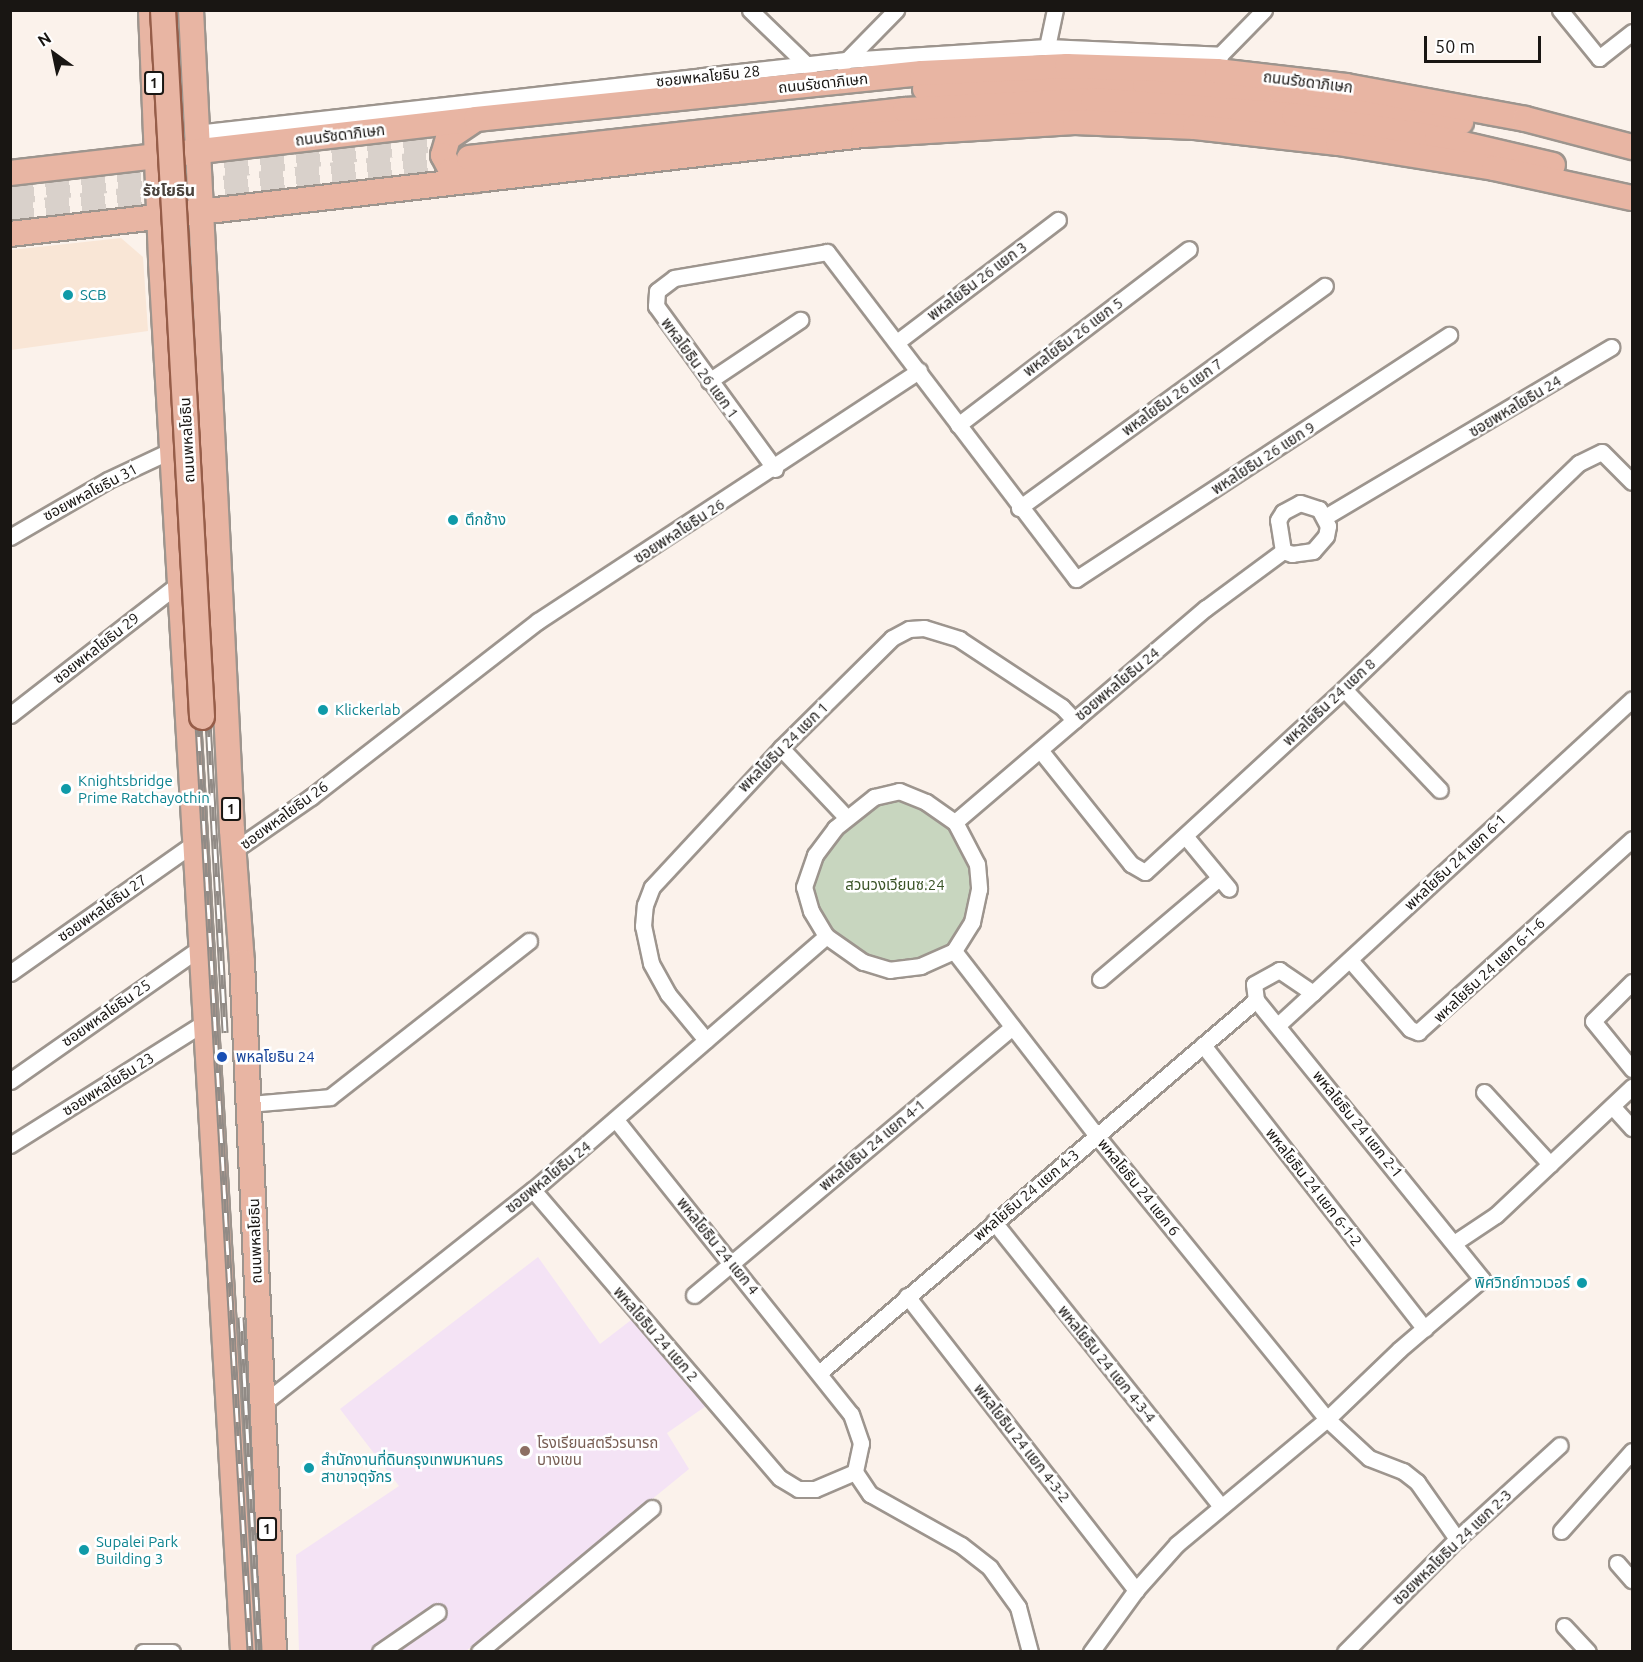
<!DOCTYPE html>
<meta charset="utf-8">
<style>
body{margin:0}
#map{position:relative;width:1643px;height:1662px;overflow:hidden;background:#fbf2eb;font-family:Ubuntu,"Noto Sans Thai",sans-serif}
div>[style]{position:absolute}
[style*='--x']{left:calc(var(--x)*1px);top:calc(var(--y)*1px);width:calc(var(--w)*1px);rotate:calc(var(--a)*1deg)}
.commercial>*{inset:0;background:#f9e6d6}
.education>*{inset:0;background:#f4e3f5}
.green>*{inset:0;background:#c8d6bf}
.primary-tunnel>*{height:24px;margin-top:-12px;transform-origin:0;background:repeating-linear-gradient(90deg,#d9d1cb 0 24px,transparent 0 36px)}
.roads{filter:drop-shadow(2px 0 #9d958e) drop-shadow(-2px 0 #9d958e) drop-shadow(0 2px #9d958e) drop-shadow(0 -2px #9d958e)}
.street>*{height:15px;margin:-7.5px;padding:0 7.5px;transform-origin:7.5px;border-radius:7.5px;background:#fff}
.primary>*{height:24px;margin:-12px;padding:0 12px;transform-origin:12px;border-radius:12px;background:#e8b5a3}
.rail>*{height:7px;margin-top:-3.5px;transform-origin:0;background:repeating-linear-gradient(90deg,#fff 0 14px,#918b86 0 28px);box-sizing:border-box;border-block:2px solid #918b86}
.bridges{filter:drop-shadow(2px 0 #965d49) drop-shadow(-2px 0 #965d49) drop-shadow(0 2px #965d49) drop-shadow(0 -2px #965d49)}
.primary-bridge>*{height:24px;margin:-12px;padding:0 12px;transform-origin:12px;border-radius:12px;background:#e8b5a3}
.dots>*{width:16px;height:16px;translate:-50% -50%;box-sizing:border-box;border:3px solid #fff;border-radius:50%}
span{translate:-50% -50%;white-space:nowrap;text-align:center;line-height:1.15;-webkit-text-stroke:5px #fff;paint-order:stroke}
.shield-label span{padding:2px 4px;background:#fff;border:2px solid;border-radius:4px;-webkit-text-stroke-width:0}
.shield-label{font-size:14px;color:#191613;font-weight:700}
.street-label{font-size:15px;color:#191613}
.culture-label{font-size:15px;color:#0d838f}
.left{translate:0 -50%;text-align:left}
.right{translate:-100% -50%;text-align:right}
.park-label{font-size:15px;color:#3a5326}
.transit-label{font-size:15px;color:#164399}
.education-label{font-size:15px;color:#785e54}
.neighbourhood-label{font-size:16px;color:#49423c;font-weight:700}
.frame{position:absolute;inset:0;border:12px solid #191613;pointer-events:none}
.north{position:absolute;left:24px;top:24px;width:60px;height:60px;-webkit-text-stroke:4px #fff;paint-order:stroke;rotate:327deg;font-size:16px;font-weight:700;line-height:24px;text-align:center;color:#191613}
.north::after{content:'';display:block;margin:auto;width:21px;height:27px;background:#191613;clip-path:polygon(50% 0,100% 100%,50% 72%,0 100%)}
.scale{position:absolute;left:1424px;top:36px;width:117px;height:27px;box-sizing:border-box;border:3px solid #191613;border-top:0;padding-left:8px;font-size:18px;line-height:21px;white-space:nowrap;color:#191613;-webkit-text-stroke:4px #fff;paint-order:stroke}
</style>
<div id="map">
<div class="commercial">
<i style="clip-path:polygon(121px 238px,143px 257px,148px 331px,11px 350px,11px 250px)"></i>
</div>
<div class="education">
<i style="clip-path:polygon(538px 1257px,600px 1344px,635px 1317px,709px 1404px,667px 1433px,689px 1469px,466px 1651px,299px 1651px,296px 1555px,399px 1486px,340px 1409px)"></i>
</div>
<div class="green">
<i style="clip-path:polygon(912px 794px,949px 817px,970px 848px,978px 897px,962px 939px,934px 962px,894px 970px,826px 936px,806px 899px,809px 867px,874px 797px)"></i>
</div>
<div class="primary-tunnel">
<i style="--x:10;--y:193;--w:460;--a:-7.1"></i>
<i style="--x:10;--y:214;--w:459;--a:-7"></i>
</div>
<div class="roads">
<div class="street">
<i style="--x:750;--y:10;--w:83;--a:44"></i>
<i style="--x:1560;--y:10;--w:62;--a:50.9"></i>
<i style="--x:1599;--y:58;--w:42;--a:-38.2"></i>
<i style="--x:1047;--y:47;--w:38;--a:-78"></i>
<i style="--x:1219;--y:62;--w:7;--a:-82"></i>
<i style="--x:1220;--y:55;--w:63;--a:-45.6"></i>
<i style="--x:843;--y:64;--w:76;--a:-45.5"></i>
<i style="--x:196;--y:133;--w:654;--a:-6.41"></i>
<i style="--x:846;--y:60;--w:201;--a:-3.7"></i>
<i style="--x:1047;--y:47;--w:173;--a:2.6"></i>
<i style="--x:897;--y:342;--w:202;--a:-37.2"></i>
<i style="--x:709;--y:381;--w:110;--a:-33.8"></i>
<i style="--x:958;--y:425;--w:290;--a:-37.3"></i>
<i style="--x:775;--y:469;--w:202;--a:-126.1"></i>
<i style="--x:656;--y:306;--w:15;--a:-86"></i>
<i style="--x:657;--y:291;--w:21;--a:-37"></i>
<i style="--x:674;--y:278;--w:155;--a:-9.6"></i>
<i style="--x:827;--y:252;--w:411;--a:52.7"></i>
<i style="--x:1076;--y:579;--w:446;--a:-33.2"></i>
<i style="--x:1300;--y:503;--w:20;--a:18"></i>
<i style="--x:1319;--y:509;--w:19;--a:62"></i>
<i style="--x:1328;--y:526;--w:10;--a:101"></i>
<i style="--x:1326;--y:536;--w:20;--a:131"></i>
<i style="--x:1313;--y:551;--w:21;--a:172"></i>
<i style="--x:1292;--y:554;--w:9;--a:-162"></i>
<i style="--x:1283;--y:551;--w:31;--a:-99"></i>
<i style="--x:1278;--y:520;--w:9;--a:-58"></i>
<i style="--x:1283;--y:512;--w:19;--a:-28"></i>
<i style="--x:1019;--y:508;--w:378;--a:-36"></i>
<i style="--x:1325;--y:517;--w:333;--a:-30.7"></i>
<i style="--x:10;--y:537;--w:113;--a:-30.2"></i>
<i style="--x:108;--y:480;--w:71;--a:-25.1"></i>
<i style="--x:1344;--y:689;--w:139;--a:46.5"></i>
<i style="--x:10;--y:715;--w:218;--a:-37.9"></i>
<i style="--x:781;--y:748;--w:95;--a:46.7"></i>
<i style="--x:1040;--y:750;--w:146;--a:51.4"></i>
<i style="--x:1131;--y:864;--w:16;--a:30"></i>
<i style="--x:1145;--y:872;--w:270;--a:-42.6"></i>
<i style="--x:1344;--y:689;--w:326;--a:-43.9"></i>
<i style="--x:1579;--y:463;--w:25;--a:-26"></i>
<i style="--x:1602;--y:452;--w:42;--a:45"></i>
<i style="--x:899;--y:791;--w:29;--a:22"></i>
<i style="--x:926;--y:802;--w:35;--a:35"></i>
<i style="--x:955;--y:822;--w:47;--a:62.4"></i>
<i style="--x:977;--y:864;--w:25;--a:85"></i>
<i style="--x:979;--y:889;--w:34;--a:102"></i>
<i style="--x:972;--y:922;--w:34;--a:122"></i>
<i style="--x:954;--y:951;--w:36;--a:156"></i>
<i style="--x:921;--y:966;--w:31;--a:173"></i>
<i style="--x:890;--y:970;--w:28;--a:-163"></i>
<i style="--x:863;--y:962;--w:45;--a:-144.9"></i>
<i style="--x:826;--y:936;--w:29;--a:-121"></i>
<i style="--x:811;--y:911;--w:25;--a:-106"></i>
<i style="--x:804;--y:887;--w:34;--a:-71"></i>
<i style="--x:815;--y:855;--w:34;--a:-53"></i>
<i style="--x:835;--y:828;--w:50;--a:-38.5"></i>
<i style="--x:874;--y:797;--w:26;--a:-13"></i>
<i style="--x:955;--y:822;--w:330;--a:-40.5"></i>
<i style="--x:1206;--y:608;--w:96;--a:-36.5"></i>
<i style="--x:1186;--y:837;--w:67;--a:50.4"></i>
<i style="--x:233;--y:851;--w:95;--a:-34.7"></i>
<i style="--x:311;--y:797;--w:287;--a:-37.8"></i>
<i style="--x:538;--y:621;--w:456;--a:-33.3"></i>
<i style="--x:954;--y:951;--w:232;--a:52.3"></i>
<i style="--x:1096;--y:1135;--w:366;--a:50.9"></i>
<i style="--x:1327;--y:1419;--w:57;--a:42.9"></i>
<i style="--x:1369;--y:1458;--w:36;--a:21"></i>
<i style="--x:1403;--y:1471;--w:18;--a:38"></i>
<i style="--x:1417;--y:1482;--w:70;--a:54.9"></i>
<i style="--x:1350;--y:960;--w:91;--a:49"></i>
<i style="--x:1410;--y:1029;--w:9;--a:21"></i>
<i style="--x:1418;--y:1032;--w:288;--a:-42"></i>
<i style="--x:10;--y:973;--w:225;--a:-35.2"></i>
<i style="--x:1100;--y:979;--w:156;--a:-40.3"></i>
<i style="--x:1632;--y:982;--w:55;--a:135"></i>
<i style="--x:1593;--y:1021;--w:62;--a:50.9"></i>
<i style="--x:1256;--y:1000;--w:16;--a:-97"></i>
<i style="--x:1254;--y:984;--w:29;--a:-29"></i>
<i style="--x:1279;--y:970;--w:41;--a:34.1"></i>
<i style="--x:1278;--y:1025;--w:481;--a:-42.6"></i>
<i style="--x:706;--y:1040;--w:60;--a:-129.6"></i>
<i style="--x:668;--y:994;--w:35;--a:-119"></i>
<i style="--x:651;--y:963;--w:38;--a:-102"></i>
<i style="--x:643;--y:926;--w:21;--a:-85"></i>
<i style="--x:645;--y:905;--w:19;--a:-69"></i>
<i style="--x:652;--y:887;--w:190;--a:-47.1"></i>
<i style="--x:781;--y:748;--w:156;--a:-44.7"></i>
<i style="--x:892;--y:638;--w:19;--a:-28"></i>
<i style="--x:909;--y:629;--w:15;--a:-4"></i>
<i style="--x:924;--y:628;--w:37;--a:17"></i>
<i style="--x:959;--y:639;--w:123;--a:33.4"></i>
<i style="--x:1062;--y:707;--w:18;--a:47"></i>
<i style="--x:1203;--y:1045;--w:360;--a:52"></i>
<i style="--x:10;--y:1081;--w:236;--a:-35"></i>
<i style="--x:1484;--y:1092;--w:98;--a:47.5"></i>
<i style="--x:249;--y:1104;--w:81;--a:-4.9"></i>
<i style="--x:330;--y:1097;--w:253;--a:-38.1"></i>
<i style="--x:1612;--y:1106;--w:30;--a:48"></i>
<i style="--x:616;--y:1120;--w:376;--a:51.4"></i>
<i style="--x:851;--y:1414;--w:31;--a:71"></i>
<i style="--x:861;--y:1443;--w:30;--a:102"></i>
<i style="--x:10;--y:1145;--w:231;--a:-32.2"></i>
<i style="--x:533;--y:1190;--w:379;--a:49.4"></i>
<i style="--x:780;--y:1478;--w:21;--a:31"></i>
<i style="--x:798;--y:1489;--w:17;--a:0"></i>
<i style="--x:815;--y:1489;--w:43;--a:-23"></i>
<i style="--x:994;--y:1222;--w:364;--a:51.4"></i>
<i style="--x:1454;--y:1243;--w:50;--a:-33.7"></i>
<i style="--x:1496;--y:1215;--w:187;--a:-43.3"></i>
<i style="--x:694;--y:1295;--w:416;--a:-40.1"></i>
<i style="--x:907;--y:1296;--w:373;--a:52.1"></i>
<i style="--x:820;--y:1372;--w:573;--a:-40.47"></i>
<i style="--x:1256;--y:1000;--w:359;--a:51"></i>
<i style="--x:1482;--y:1279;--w:109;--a:139.5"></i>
<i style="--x:1399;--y:1350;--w:100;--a:136.2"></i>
<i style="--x:1327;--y:1419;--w:195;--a:140.2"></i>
<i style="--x:1177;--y:1544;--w:62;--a:131.7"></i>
<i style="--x:1136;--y:1590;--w:77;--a:126"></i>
<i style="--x:260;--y:1406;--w:348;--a:-38.4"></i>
<i style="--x:533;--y:1190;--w:388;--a:-40.9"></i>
<i style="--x:855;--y:1472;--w:27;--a:56"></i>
<i style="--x:870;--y:1494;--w:104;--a:29.3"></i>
<i style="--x:961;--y:1545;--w:37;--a:38"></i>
<i style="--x:990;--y:1568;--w:48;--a:54.3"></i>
<i style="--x:1018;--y:1607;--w:47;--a:75.1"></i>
<i style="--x:1561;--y:1531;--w:107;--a:-48.4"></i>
<i style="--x:1617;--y:1563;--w:23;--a:49"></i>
<i style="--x:1564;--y:1626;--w:35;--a:47"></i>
<i style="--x:143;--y:1652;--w:29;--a:0"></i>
<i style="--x:380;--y:1652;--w:70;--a:-34.6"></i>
<i style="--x:479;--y:1652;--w:225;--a:-39.8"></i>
<i style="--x:1345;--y:1652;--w:159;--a:-45.3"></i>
<i style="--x:1457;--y:1539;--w:139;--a:-42.4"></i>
</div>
<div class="primary">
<i style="--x:151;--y:10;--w:252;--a:87.7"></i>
<i style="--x:161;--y:262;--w:1392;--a:86.62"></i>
<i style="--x:191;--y:10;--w:821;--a:87.14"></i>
<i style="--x:232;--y:830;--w:132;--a:85.7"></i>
<i style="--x:242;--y:962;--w:691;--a:87.34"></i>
<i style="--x:925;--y:89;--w:220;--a:-1.3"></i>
<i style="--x:1145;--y:84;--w:138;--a:5"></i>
<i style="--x:1282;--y:96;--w:181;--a:8.3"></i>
<i style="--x:473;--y:121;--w:30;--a:146"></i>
<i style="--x:448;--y:138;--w:18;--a:106"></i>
<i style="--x:443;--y:155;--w:17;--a:62"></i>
<i style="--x:451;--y:170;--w:27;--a:22"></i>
<i style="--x:469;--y:158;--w:439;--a:-6.3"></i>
<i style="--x:905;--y:110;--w:188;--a:-3"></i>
<i style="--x:1093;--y:100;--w:202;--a:4.3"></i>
<i style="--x:1294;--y:115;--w:145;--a:9.1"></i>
<i style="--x:1437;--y:138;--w:119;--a:13.1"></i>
<i style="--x:10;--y:173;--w:469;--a:-6.6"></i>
<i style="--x:476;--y:119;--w:448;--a:-5.9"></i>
<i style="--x:922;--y:73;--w:145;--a:-2.8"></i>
<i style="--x:1067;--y:66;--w:150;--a:1.9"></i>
<i style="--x:1217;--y:71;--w:130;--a:6.6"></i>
<i style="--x:1346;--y:86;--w:182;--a:10.4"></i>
<i style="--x:1525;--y:119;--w:111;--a:14.7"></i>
<i style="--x:10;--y:234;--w:859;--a:-6.62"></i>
<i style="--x:863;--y:135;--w:212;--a:-3.5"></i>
<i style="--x:1075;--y:122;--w:120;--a:2.4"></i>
<i style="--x:1195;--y:127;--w:144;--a:6.4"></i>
<i style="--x:1338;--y:143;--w:158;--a:9.1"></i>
<i style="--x:1494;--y:168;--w:141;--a:12.3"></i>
</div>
</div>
<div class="rail">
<i style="--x:158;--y:10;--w:1645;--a:86.79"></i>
<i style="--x:169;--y:10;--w:1024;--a:86.86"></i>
<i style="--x:241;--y:1317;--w:335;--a:86.9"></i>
</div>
<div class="bridges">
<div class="primary-bridge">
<i style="--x:163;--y:10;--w:708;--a:86.84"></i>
</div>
</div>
<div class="dots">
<i style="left:68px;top:295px;background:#0f9aa8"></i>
<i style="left:453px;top:520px;background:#0f9aa8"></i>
<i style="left:323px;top:710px;background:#0f9aa8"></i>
<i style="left:66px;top:789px;background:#0f9aa8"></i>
<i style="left:222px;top:1057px;background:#1a4fb4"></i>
<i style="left:1582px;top:1283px;background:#0f9aa8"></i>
<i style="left:525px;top:1451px;background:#8d6e63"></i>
<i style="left:309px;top:1468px;background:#0f9aa8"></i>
<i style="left:84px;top:1550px;background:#0f9aa8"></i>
</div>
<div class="shield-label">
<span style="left:154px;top:83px">1</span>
<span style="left:231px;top:809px">1</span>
<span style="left:267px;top:1529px">1</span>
</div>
<div class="street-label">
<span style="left:708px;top:76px;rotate:-6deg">ซอยพหลโยธิน 28</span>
<span style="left:1308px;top:82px;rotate:7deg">ถนนรัชดาภิเษก</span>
<span style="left:823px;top:83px;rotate:-6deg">ถนนรัชดาภิเษก</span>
<span style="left:340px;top:135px;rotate:-7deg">ถนนรัชดาภิเษก</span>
<span style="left:977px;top:281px;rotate:-37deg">พหลโยธิน 26 แยก 3</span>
<span style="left:1073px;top:337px;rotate:-37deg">พหลโยธิน 26 แยก 5</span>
<span style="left:700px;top:368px;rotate:54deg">พหลโยธิน 26 แยก 1</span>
<span style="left:1172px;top:397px;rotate:-36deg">พหลโยธิน 26 แยก 7</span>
<span style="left:1515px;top:406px;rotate:-31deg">ซอยพหลโยธิน 24</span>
<span style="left:187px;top:440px;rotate:-93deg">ถนนพหลโยธิน</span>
<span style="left:1263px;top:458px;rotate:-33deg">พหลโยธิน 26 แยก 9</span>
<span style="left:90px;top:492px;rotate:-28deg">ซอยพหลโยธิน 31</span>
<span style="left:679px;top:531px;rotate:-33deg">ซอยพหลโยธิน 26</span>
<span style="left:96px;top:648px;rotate:-38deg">ซอยพหลโยธิน 29</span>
<span style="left:1117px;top:684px;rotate:-40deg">ซอยพหลโยธิน 24</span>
<span style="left:1329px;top:702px;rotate:-43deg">พหลโยธิน 24 แยก 8</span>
<span style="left:783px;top:747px;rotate:-45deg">พหลโยธิน 24 แยก 1</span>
<span style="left:284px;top:815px;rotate:-36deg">ซอยพหลโยธิน 26</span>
<span style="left:1455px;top:862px;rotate:-43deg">พหลโยธิน 24 แยก 6-1</span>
<span style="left:102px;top:908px;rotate:-35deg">ซอยพหลโยธิน 27</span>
<span style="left:1489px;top:970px;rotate:-43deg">พหลโยธิน 24 แยก 6-1-6</span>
<span style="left:106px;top:1013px;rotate:-35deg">ซอยพหลโยธิน 25</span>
<span style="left:108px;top:1084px;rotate:-32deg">ซอยพหลโยธิน 23</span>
<span style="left:1358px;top:1124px;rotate:51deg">พหลโยธิน 24 แยก 2-1</span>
<span style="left:872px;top:1145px;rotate:-40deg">พหลโยธิน 24 แยก 4-1</span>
<span style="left:548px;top:1177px;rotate:-39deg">ซอยพหลโยธิน 24</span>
<span style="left:1139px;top:1187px;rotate:51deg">พหลโยธิน 24 แยก 6</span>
<span style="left:1314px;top:1187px;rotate:52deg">พหลโยธิน 24 แยก 6-1-2</span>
<span style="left:1026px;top:1195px;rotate:-40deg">พหลโยธิน 24 แยก 4-3</span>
<span style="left:255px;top:1241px;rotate:-92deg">ถนนพหลโยธิน</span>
<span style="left:718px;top:1246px;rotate:51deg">พหลโยธิน 24 แยก 4</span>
<span style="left:656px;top:1334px;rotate:49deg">พหลโยธิน 24 แยก 2</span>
<span style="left:1107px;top:1364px;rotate:51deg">พหลโยธิน 24 แยก 4-3-4</span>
<span style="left:1022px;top:1443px;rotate:52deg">พหลโยธิน 24 แยก 4-3-2</span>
<span style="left:1452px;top:1547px;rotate:-44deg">ซอยพหลโยธิน 24 แยก 2-3</span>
</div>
<div class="culture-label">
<span class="left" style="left:80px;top:295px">SCB</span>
<span class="left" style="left:465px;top:520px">ตึกช้าง</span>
<span class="left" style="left:335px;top:710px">Klickerlab</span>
<span class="left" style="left:78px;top:789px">Knightsbridge<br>Prime Ratchayothin</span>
<span class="right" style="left:1570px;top:1283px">พิศวิทย์ทาวเวอร์</span>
<span class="left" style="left:321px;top:1468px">สำนักงานที่ดินกรุงเทพมหานคร<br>สาขาจตุจักร</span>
<span class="left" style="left:96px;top:1550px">Supalei Park<br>Building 3</span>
</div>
<div class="park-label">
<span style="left:895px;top:885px">สวนวงเวียนซ.24</span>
</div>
<div class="transit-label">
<span class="left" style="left:236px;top:1057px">พหลโยธิน 24</span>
</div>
<div class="education-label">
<span class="left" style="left:537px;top:1451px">โรงเรียนสตรีวรนารถ<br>บางเขน</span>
</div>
<div class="neighbourhood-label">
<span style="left:169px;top:190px">รัชโยธิน</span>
</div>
<div class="frame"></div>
<div class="north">N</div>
<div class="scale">50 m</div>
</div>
